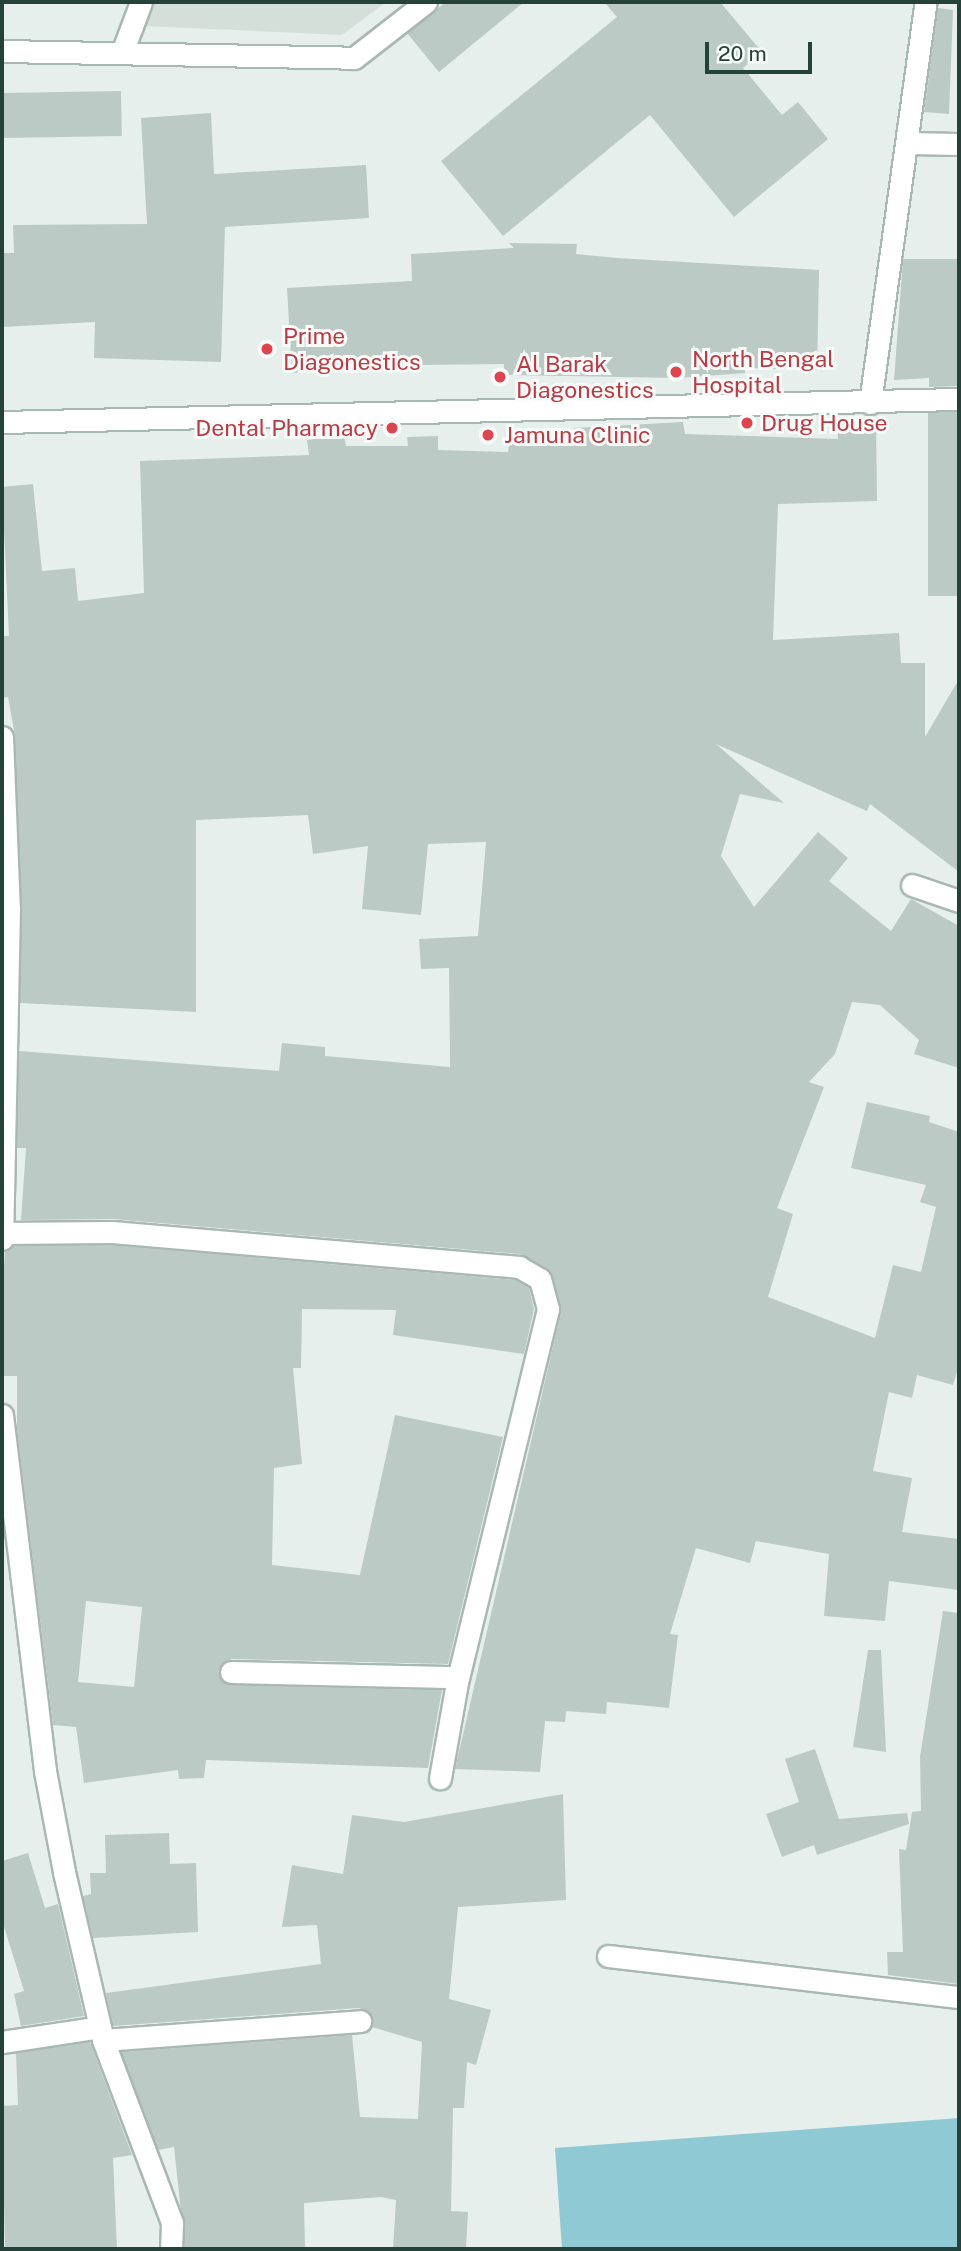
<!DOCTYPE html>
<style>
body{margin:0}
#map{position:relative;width:961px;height:2251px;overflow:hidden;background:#e6efeb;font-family:"Public Sans",sans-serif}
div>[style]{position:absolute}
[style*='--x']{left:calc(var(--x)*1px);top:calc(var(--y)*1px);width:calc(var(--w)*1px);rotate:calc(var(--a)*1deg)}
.built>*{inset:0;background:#d4dfda}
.water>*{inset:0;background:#8ec9d4}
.building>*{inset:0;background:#bbcac4;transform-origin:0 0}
.roads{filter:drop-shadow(2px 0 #a8b8b2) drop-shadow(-2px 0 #a8b8b2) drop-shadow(0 2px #a8b8b2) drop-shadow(0 -2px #a8b8b2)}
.service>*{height:21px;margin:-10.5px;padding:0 10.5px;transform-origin:10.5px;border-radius:10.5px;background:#fff}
.minor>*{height:21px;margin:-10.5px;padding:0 10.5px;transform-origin:10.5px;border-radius:10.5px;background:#fff}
.secondary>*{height:21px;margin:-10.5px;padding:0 10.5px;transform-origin:10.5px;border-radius:10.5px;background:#fff}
.dots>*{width:19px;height:19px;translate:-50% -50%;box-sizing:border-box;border:4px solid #f7fbf9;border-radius:50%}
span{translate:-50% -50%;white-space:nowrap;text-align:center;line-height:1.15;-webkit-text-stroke:6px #f7fbf9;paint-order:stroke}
.health-label{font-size:23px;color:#be3a42}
.left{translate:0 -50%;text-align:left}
.right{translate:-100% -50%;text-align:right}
.frame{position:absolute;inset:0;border:4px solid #24423a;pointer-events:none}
.scale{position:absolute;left:705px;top:42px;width:107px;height:32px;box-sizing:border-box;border:4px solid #24423a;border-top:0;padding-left:9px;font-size:21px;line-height:24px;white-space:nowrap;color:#24423a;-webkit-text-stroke:5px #f7fbf9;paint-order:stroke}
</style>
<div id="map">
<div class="built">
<i style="clip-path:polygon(153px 2px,386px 2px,342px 35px,144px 26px)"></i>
</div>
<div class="water">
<i style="clip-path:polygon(959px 2118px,959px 2249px,562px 2249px,555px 2148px)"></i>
</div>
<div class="building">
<i style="clip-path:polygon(446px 2px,524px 2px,439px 72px,407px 33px)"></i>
<i style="clip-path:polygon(604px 2px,720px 2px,762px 52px,743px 68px,782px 115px,798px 102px,828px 139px,734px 217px,650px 115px,503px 236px,441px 161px,617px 17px)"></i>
<i style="clip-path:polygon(938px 8px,953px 10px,949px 114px,924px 112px)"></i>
<i style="left:121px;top:91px;width:45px;height:119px;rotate:89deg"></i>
<i style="clip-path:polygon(211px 113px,214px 174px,366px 165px,369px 218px,225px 227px,221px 362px,94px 358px,95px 322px,2px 327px,2px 253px,14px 253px,13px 225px,147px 224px,141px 118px)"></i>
<i style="clip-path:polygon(509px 243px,577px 244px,576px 254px,617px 258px,819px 270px,817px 370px,745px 368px,745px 373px,678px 378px,504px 375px,504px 364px,417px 365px,292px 373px,287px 288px,412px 281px,411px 254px,514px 248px)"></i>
<i style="clip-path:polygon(903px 259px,959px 259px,959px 386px,929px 387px,929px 378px,894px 380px)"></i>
<i style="left:959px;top:412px;width:184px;height:31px;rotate:90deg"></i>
<i style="clip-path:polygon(876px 418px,877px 501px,778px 504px,773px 640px,899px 633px,901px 663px,925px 663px,925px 737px,959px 679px,959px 872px,870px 804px,867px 811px,716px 744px,784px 803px,740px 794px,721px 856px,754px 907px,818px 832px,848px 858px,829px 881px,891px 931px,911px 899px,959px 926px,959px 1068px,914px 1054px,919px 1040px,880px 1005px,852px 1002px,835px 1054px,809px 1082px,824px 1087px,777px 1208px,793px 1214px,768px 1297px,875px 1338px,893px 1265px,921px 1272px,936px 1207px,920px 1202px,926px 1185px,851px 1168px,867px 1102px,930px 1116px,929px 1122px,959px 1132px,959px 1365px,953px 1385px,917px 1375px,912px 1398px,889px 1392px,873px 1471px,912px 1478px,902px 1532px,959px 1539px,959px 1590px,889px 1581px,885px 1621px,824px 1616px,829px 1554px,756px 1541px,750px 1563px,696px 1548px,670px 1634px,678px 1635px,669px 1708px,607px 1702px,606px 1714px,566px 1711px,565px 1722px,545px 1721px,540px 1772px,455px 1769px,561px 1312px,551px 1271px,520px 1254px,113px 1219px,21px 1220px,26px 1148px,17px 1148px,19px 1051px,279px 1071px,282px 1043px,325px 1047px,325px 1056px,450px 1067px,449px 968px,421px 969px,419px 939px,478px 936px,486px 842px,428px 844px,421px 915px,362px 909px,368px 846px,313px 854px,308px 815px,196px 820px,196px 1012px,20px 1003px,15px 736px,8px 697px,2px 698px,2px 636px,9px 636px,2px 487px,33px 484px,42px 571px,75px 568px,78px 601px,144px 593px,140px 461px,309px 455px,307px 440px,344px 435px,346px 446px,408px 446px,407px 437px,438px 436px,438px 450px,508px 452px,510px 434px,575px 439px,574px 428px,683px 422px,685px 434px,838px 439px,837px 420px)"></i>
<i style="clip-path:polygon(evenodd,111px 1245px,515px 1280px,529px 1288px,534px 1309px,524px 1354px,393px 1335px,396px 1310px,302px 1309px,301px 1368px,293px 1368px,302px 1464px,274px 1468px,272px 1565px,360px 1575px,395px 1415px,503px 1437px,448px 1664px,231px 1659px,218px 1671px,231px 1685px,442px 1690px,428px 1768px,206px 1760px,204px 1778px,179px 1779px,178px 1770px,84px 1783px,76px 1727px,53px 1725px,17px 1430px,17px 1376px,4px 1376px,2px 1299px,5px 1251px,13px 1246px,111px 1245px,86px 1601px,142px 1607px,134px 1687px,78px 1682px,86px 1601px)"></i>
<i style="clip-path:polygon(943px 1611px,959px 1613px,959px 1984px,888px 1975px,887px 1952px,903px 1952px,899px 1849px,906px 1850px,912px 1812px,921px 1811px,920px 1757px)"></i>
<i style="clip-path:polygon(868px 1650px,881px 1650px,886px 1752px,853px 1747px)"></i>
<i style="clip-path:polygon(815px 1749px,839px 1819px,907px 1813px,909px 1824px,817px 1855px,814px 1845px,782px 1857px,766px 1814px,799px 1802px,785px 1759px)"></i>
<i style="clip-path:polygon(563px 1794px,566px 1900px,458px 1907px,449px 1999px,491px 2010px,476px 2065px,467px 2062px,464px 2108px,453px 2108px,451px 2211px,468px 2212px,466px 2249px,393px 2249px,396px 2200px,381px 2197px,304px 2203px,305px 2249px,185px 2249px,174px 2147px,158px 2150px,121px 2052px,352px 2035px,360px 2117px,418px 2119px,422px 2042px,372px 2027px,371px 2014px,359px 2008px,113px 2026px,106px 1993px,321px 1964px,317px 1925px,282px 1927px,292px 1865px,343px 1874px,352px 1815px,404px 1822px)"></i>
<i style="clip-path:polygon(169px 1833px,170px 1864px,196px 1863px,198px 1932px,93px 1938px,83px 1896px,91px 1894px,90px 1873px,106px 1873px,105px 1835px)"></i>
<i style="clip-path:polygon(28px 1853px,45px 1908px,58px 1904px,84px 2016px,21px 2026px,14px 1994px,24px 1991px,2px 1920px,2px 1861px)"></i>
<i style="clip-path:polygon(90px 2042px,132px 2155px,113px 2158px,117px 2249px,5px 2249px,2px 2106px,18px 2105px,16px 2053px)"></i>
</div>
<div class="roads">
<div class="service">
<i style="--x:608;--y:1956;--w:353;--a:6.7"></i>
</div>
<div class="minor">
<i style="--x:123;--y:50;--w:51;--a:-69.4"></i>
<i style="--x:2;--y:51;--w:352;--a:1.1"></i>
<i style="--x:354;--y:58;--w:91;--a:-37.9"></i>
<i style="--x:909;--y:143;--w:50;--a:1.1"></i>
<i style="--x:870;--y:403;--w:405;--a:-82.1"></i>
<i style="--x:2;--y:737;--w:172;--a:87.7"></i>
<i style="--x:9;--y:909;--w:330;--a:91.2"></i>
<i style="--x:912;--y:885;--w:50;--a:18.8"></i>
<i style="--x:2;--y:1233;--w:110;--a:-0.5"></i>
<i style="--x:112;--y:1232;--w:409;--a:4.9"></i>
<i style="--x:519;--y:1267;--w:24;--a:30"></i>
<i style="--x:540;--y:1279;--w:31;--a:75"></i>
<i style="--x:548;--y:1309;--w:379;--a:103.7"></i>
<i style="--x:458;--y:1677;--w:103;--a:100.1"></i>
<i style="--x:2;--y:1415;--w:359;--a:83.1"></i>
<i style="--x:45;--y:1771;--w:103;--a:79.3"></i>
<i style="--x:64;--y:1872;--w:172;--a:76.9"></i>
<i style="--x:103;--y:2040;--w:196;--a:69.3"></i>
<i style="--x:172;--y:2223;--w:26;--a:92"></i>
<i style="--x:231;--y:1672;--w:227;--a:1.3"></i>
<i style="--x:103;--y:2040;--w:258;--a:-4.2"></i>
<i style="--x:2;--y:2042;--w:99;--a:-8.7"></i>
</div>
<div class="secondary">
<i style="--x:2;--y:422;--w:957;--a:-1.38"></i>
</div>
</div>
<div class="dots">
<i style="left:267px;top:349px;background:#e0444e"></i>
<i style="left:676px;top:372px;background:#e0444e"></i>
<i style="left:500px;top:377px;background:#e0444e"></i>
<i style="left:747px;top:423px;background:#e0444e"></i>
<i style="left:392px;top:428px;background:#e0444e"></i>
<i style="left:488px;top:435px;background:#e0444e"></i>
</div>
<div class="health-label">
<span class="left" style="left:283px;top:349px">Prime<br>Diagonestics</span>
<span class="left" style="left:692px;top:372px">North Bengal<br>Hospital</span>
<span class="left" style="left:516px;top:377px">Al Barak<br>Diagonestics</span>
<span class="left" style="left:761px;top:423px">Drug House</span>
<span class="right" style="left:378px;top:428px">Dental Pharmacy</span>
<span class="left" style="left:504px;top:435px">Jamuna Clinic</span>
</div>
<div class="frame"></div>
<div class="scale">20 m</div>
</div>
